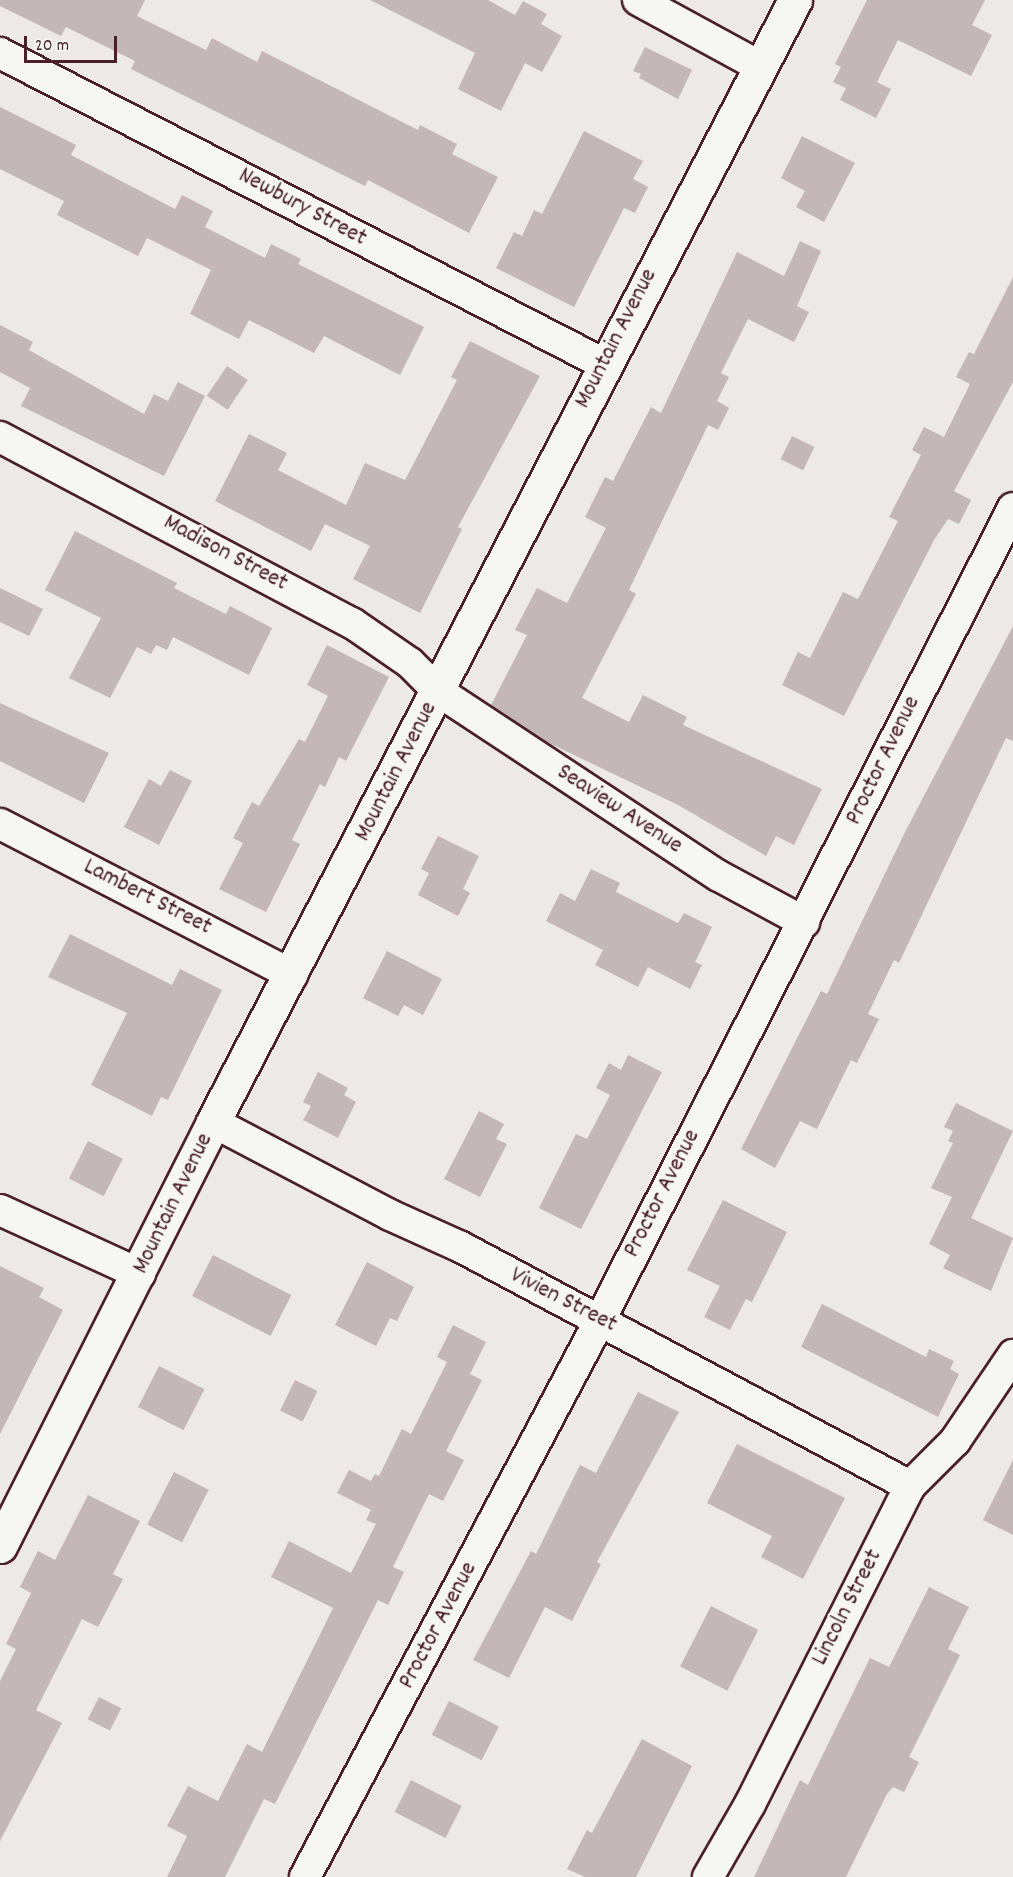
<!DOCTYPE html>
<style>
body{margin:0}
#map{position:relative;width:1013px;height:1877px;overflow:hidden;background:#ece9e6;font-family:Dekko,sans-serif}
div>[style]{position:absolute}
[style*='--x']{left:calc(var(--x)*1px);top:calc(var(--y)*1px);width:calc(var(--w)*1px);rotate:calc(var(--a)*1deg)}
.building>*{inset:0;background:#c4b7b7;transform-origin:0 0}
.roads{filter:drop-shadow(2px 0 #4a1f2b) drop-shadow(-2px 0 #4a1f2b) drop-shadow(0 2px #4a1f2b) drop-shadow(0 -2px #4a1f2b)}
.street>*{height:30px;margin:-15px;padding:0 15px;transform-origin:15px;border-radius:15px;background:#f6f6f2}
.secondary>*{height:33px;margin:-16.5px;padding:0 16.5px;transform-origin:16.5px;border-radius:16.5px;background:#f6f6f2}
span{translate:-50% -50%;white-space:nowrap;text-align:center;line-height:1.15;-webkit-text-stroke:4.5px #f6f6f2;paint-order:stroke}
.street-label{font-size:24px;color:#4a1f2b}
.scale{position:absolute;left:24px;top:36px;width:93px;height:27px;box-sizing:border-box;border:3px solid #4a1f2b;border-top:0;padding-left:8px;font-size:18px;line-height:21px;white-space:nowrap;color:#4a1f2b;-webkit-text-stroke:4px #f6f6f2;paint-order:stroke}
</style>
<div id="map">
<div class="building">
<i style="clip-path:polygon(0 0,145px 0,137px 16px,206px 50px,212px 38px,257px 62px,262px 51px,418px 130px,420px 125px,457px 144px,452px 154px,498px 177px,469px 233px,368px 180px,365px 186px,131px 69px,135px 61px,66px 27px,61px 36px,0 6px)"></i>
<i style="clip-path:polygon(370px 0,488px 0,515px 15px,523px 1px,547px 14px,541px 24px,562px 36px,542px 72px,525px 63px,501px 111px,458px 89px,475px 53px)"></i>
<i style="clip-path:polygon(867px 0,985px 0,972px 25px,992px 35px,971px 76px,898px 40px,877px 82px,891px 89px,876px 118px,840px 100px,846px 88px,833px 82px,841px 67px,835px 64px)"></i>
<i style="clip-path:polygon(645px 47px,692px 70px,678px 99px,639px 78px,641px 74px,633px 71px)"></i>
<i style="clip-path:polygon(0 107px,76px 145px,71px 155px,175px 209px,182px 195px,213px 211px,205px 227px,265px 258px,271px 244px,301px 259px,298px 264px,424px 327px,400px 375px,324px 336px,314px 353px,249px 320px,239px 339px,190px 314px,211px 270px,147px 238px,138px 256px,57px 215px,64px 201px,0 169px)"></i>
<i style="clip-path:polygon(584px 131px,643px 161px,633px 179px,648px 187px,635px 213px,624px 208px,574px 307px,496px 268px,514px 232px,522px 236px,534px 210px,542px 214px)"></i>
<i style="clip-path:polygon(802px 136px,855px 163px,824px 222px,796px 207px,805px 191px,781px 178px)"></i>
<i style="clip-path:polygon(800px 241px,821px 251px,797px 306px,809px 312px,794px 342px,748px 319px,721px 373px,729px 377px,717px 401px,729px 408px,718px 430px,708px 425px,629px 590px,636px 594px,582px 698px,629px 722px,643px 695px,687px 717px,683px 725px,822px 789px,794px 845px,776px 836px,766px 856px,678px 805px,547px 742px,491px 705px,527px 635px,515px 630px,537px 588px,567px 603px,606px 528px,585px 517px,605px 477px,613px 481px,651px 407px,661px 413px,737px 252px,784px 276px)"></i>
<i style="clip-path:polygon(1013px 277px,1013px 382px,954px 491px,971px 500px,959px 524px,948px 519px,934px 540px,844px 716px,782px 685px,798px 652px,810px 658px,843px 592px,858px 599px,898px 521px,889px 517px,921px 455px,912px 450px,924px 427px,944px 437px,970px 384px,956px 377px,969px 352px,974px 354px)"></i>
<i style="clip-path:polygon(0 325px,33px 342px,29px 350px,144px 414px,154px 394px,168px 401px,178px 382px,205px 396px,164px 476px,21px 406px,30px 388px,0 372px)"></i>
<i style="clip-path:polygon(470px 341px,540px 376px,458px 527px,462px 529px,420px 613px,353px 579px,370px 546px,325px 524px,311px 551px,215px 501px,249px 434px,287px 453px,278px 470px,346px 505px,365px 463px,405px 480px,457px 380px,451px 377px)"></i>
<i style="left:227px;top:366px;width:25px;height:36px;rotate:34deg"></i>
<i style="left:792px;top:436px;width:25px;height:26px;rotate:26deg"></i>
<i style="clip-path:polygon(75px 531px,177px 583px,174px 588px,226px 614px,230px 606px,272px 628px,249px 675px,173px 637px,167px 650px,156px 645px,151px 654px,137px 647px,110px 698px,69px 678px,101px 618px,45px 590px)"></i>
<i style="clip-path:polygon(0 588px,43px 609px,29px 636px,0 622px)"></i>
<i style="clip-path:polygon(1013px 626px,1013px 741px,1006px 738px,899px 963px,894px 960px,868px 1014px,879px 1019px,857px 1063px,851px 1060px,817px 1129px,800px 1121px,775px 1168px,741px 1149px,821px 991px,827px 994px,905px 832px)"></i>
<i style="clip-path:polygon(327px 645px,389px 677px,346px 761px,339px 757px,325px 787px,320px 784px,292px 840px,300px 844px,266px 912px,219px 889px,243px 843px,233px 838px,252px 802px,259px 806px,299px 739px,305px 742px,328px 696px,307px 685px)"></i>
<i style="clip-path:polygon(0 703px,109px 753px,84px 803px,0 761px)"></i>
<i style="clip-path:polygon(170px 770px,192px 781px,159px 845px,124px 827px,149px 779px,161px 786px)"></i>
<i style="clip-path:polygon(438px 836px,479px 856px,463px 889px,470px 893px,458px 916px,418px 895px,429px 873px,421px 869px)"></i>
<i style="clip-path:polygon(591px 869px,620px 883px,616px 892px,678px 923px,684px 913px,712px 927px,695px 962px,702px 965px,690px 989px,648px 967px,638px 987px,595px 965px,603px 950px,546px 921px,560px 893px,575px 901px)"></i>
<i style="clip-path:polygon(70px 934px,172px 985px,180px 969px,222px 990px,168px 1100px,161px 1097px,152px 1116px,91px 1085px,127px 1013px,48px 977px)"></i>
<i style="clip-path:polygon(387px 951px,442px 979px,423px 1015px,404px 1005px,398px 1016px,363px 998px)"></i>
<i style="clip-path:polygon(628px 1055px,662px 1072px,581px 1229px,539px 1208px,576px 1134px,587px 1139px,610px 1095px,596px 1088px,609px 1063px,621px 1070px)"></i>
<i style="clip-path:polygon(318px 1072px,348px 1088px,344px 1095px,356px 1102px,338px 1138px,303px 1120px,311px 1106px,303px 1102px)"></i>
<i style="clip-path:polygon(956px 1103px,1013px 1131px,971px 1218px,1013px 1238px,991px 1291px,943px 1268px,950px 1255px,929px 1244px,952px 1197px,931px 1188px,953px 1143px,948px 1141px,953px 1131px,944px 1127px)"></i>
<i style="clip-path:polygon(479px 1111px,504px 1124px,496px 1139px,507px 1144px,480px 1197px,444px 1179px)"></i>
<i style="left:88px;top:1141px;width:39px;height:42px;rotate:27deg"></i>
<i style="clip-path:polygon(723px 1200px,787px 1232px,752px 1302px,746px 1299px,730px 1330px,704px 1317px,720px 1286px,687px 1270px)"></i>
<i style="left:213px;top:1255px;width:88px;height:46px;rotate:27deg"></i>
<i style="clip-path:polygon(367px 1262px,414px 1287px,397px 1321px,390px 1318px,376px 1346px,335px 1325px)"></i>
<i style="clip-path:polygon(0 1266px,44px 1288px,39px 1297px,63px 1310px,0 1434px)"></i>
<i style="clip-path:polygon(822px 1304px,926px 1357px,929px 1349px,954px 1361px,950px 1369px,959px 1374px,938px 1417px,801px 1347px)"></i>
<i style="clip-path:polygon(453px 1325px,486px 1342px,470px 1374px,482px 1380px,446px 1451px,464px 1460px,443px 1501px,429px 1494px,393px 1567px,404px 1572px,388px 1605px,378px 1600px,275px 1804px,264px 1799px,225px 1877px,167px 1877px,187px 1836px,167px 1826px,188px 1786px,218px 1801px,247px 1744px,262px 1752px,333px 1608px,271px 1577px,289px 1541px,351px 1573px,376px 1524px,366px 1520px,371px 1510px,337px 1493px,349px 1470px,371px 1481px,375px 1474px,379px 1476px,402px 1429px,411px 1434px,447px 1362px,437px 1357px)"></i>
<i style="left:159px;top:1366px;width:51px;height:46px;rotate:27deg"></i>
<i style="left:295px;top:1380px;width:25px;height:34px;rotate:26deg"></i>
<i style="clip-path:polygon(638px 1392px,679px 1412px,597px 1562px,601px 1564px,572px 1621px,545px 1607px,509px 1678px,473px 1660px,531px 1551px,536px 1554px,580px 1465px,596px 1473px)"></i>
<i style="clip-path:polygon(737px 1444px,845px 1498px,803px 1579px,761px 1557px,772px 1536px,707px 1503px)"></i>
<i style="clip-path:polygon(1013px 1460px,1013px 1535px,983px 1520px)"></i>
<i style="left:174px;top:1472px;width:39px;height:59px;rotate:27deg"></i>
<i style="clip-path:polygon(88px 1495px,140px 1521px,113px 1574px,123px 1579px,98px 1627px,82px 1619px,36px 1710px,62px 1723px,0 1841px,0 1681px,16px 1649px,6px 1644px,31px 1593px,20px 1587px,38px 1551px,55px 1560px)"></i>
<i style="clip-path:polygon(929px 1587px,969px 1607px,948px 1649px,960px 1655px,909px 1757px,919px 1762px,904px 1792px,893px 1787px,887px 1794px,846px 1877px,754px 1877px,800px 1780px,808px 1785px,870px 1658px,889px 1667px)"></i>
<i style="left:711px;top:1606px;width:53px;height:68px;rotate:27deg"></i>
<i style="left:99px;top:1697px;width:25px;height:25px;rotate:27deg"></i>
<i style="left:449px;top:1701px;width:56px;height:38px;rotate:27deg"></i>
<i style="clip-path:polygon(642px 1739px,692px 1766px,636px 1877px,585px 1877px,567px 1869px,587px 1830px,592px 1833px)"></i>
<i style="left:411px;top:1780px;width:57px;height:36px;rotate:27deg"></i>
</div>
<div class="roads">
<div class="street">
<i style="--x:638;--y:0;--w:140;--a:28.6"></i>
<i style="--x:0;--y:53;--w:679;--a:27.24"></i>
<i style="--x:0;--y:437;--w:398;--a:27.9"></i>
<i style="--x:352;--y:623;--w:70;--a:34.6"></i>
<i style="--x:410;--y:663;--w:40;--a:45"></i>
<i style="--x:438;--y:691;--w:336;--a:33.4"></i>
<i style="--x:719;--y:876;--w:97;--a:28.4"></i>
<i style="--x:0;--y:824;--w:329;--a:27.3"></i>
<i style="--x:213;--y:1122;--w:200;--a:27.7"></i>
<i style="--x:390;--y:1215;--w:78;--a:24.3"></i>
<i style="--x:461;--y:1247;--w:509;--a:28.03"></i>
<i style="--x:0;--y:1210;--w:154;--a:24.6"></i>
<i style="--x:305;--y:1877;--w:630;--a:-62.09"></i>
<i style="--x:600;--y:1320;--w:911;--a:-63.04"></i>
<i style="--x:708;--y:1877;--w:84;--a:-60.1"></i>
<i style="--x:750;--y:1804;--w:356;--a:-63.3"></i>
<i style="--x:910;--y:1486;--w:64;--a:-45"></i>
<i style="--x:955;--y:1441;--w:104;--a:-56"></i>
</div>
<div class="secondary">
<i style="--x:0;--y:1546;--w:474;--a:-63.3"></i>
<i style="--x:213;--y:1122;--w:1264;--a:-62.58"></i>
</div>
</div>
<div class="street-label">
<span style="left:302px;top:208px;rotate:28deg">Newbury Street</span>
<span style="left:617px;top:339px;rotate:-63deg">Mountain Avenue</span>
<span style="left:225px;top:554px;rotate:28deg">Madison Street</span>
<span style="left:884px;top:761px;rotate:-64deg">Proctor Avenue</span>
<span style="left:397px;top:772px;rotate:-63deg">Mountain Avenue</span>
<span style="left:619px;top:810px;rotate:33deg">Seaview Avenue</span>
<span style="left:147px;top:898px;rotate:27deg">Lambert Street</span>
<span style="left:663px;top:1194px;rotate:-63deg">Proctor Avenue</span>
<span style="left:174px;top:1204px;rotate:-64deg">Mountain Avenue</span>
<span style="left:563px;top:1301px;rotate:27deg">Vivien Street</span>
<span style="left:848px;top:1608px;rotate:-63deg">Lincoln Street</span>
<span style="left:439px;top:1626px;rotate:-62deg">Proctor Avenue</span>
</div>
<div class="scale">20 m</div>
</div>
